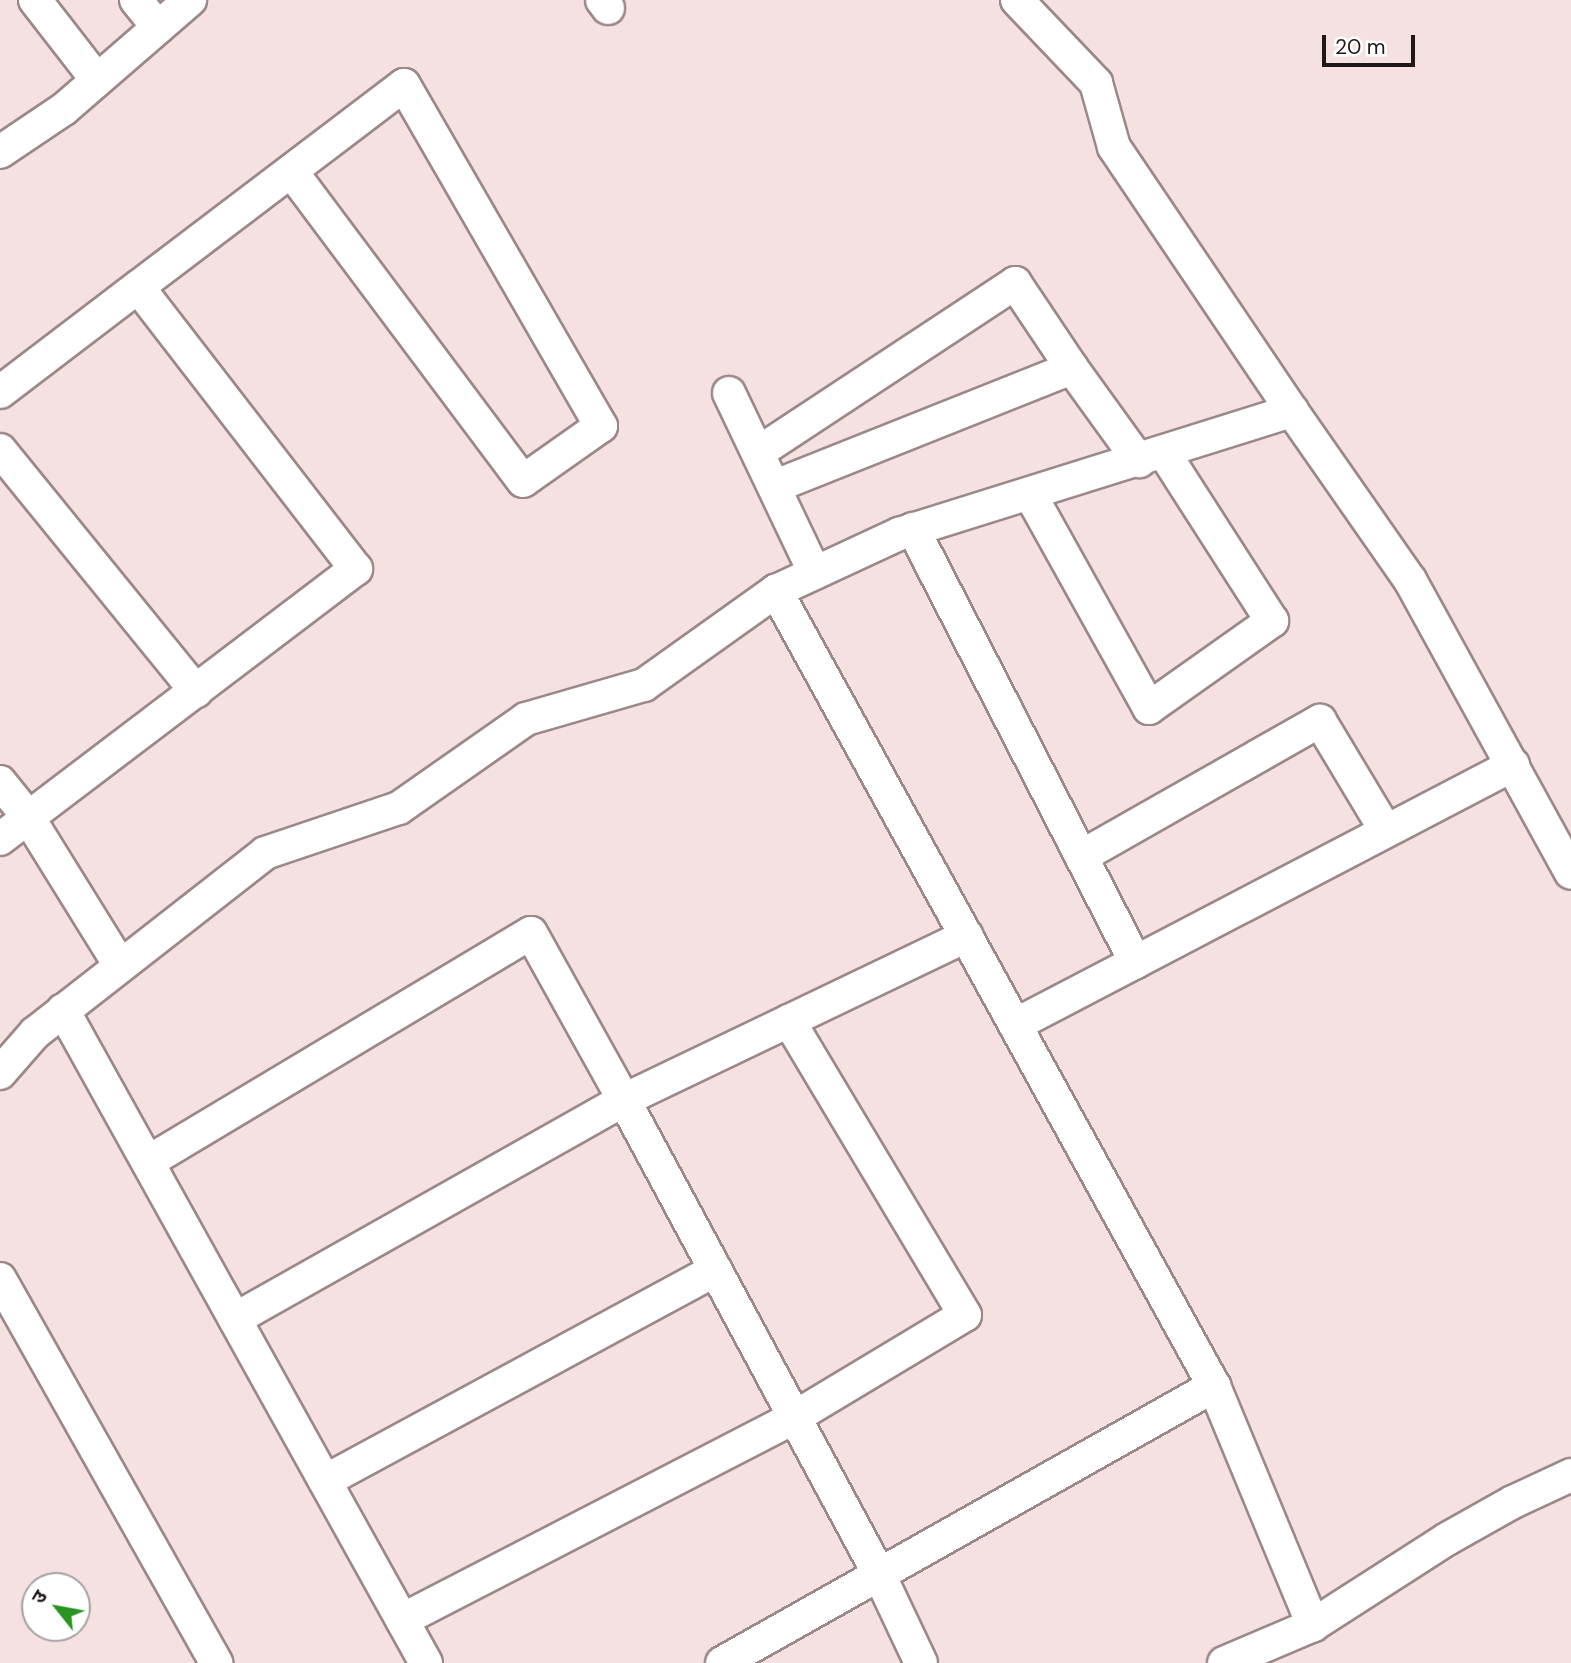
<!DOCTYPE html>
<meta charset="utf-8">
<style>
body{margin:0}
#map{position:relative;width:1571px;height:1663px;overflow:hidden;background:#f6e1e2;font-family:"DM Sans","Noto Sans Devanagari",sans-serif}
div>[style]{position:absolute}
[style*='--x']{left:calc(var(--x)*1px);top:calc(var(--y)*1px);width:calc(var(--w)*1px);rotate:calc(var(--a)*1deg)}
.roads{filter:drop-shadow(2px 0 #9b8889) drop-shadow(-2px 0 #9b8889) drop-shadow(0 2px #9b8889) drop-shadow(0 -2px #9b8889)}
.street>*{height:32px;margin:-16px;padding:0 16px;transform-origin:16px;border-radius:16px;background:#fff}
span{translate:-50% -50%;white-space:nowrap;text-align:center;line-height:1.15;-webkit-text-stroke:5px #fff;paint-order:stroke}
.north{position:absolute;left:21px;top:1572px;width:70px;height:70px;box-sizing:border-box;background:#fff;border:2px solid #a5a2a3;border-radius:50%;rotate:301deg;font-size:19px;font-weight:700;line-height:28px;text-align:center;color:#1f1718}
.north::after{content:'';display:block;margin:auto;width:24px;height:32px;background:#279520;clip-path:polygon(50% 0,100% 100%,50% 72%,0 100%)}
.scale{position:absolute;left:1322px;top:35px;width:93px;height:32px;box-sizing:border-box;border:4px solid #1f1718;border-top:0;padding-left:9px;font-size:21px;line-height:24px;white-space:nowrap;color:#1f1718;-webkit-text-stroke:5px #fff;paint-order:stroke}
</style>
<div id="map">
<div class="roads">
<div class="street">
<i style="--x:35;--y:0;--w:101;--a:52.2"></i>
<i style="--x:136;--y:0;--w:35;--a:51"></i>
<i style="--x:602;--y:0;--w:10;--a:53"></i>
<i style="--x:1017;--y:0;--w:115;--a:46.4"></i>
<i style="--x:1096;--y:83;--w:66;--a:74.3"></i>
<i style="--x:1114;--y:147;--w:318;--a:56"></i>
<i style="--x:0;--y:152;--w:77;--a:-33.9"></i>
<i style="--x:64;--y:109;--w:167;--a:-40.9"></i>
<i style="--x:1072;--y:368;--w:115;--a:54.2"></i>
<i style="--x:0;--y:392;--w:173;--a:-37.3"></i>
<i style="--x:729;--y:393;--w:199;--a:64.5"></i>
<i style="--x:0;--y:450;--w:311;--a:50.9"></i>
<i style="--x:759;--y:452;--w:307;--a:-33.4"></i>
<i style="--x:1015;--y:283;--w:102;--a:56.2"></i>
<i style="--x:1072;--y:368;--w:320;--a:158.3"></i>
<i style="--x:1030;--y:494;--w:245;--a:60.9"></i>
<i style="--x:1149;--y:708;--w:151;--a:-35.3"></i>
<i style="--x:1272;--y:621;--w:200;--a:-122.7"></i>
<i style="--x:913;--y:529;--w:487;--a:62.8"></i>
<i style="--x:0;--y:782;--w:45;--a:51.3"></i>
<i style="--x:28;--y:817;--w:173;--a:58.2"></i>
<i style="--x:0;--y:839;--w:447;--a:-37.2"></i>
<i style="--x:356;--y:569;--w:356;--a:-127.7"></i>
<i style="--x:138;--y:287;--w:334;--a:-37.2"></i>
<i style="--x:404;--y:85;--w:394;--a:60"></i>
<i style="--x:601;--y:426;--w:95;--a:144.8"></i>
<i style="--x:523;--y:481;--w:387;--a:-126.8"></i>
<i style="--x:1082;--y:856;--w:274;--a:-29.6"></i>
<i style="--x:1320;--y:721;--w:128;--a:59"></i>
<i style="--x:63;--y:1010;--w:747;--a:60.93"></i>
<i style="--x:1015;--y:1025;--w:562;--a:-27.57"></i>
<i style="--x:0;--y:1073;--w:53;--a:-48.8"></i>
<i style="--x:35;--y:1033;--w:292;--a:-38"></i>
<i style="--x:265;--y:853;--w:141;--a:-18.6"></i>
<i style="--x:399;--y:808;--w:155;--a:-35"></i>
<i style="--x:526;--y:719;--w:123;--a:-16.1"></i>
<i style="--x:644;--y:685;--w:162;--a:-35.5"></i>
<i style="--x:776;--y:591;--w:136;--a:-24.9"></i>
<i style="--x:899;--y:534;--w:412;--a:-17.4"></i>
<i style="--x:1292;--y:411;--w:206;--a:55.1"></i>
<i style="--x:1410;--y:580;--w:334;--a:61.2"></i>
<i style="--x:148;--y:1162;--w:446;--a:-30.9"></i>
<i style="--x:531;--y:933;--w:191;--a:60.9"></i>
<i style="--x:624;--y:1100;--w:380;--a:-25.6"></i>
<i style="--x:0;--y:1279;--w:441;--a:60.6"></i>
<i style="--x:235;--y:1319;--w:446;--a:-29.4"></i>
<i style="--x:624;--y:1100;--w:538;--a:61.72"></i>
<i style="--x:879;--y:1574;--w:98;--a:64.7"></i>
<i style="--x:1214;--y:1386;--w:259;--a:67.5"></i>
<i style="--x:325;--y:1481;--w:444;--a:-28.4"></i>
<i style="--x:402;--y:1620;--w:442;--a:-27.3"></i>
<i style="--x:795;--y:1417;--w:198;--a:-31"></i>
<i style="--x:965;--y:1315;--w:343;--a:-120.9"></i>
<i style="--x:722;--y:1663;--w:565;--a:-29.38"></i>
<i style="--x:1214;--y:1386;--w:908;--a:-118.85"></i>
<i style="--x:1224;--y:1663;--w:97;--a:-23.1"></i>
<i style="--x:1313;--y:1625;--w:159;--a:-32.7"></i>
<i style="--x:1447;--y:1539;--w:76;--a:-29.3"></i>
<i style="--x:1513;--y:1502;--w:64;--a:-25"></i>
</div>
</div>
<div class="north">उ</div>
<div class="scale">20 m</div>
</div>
